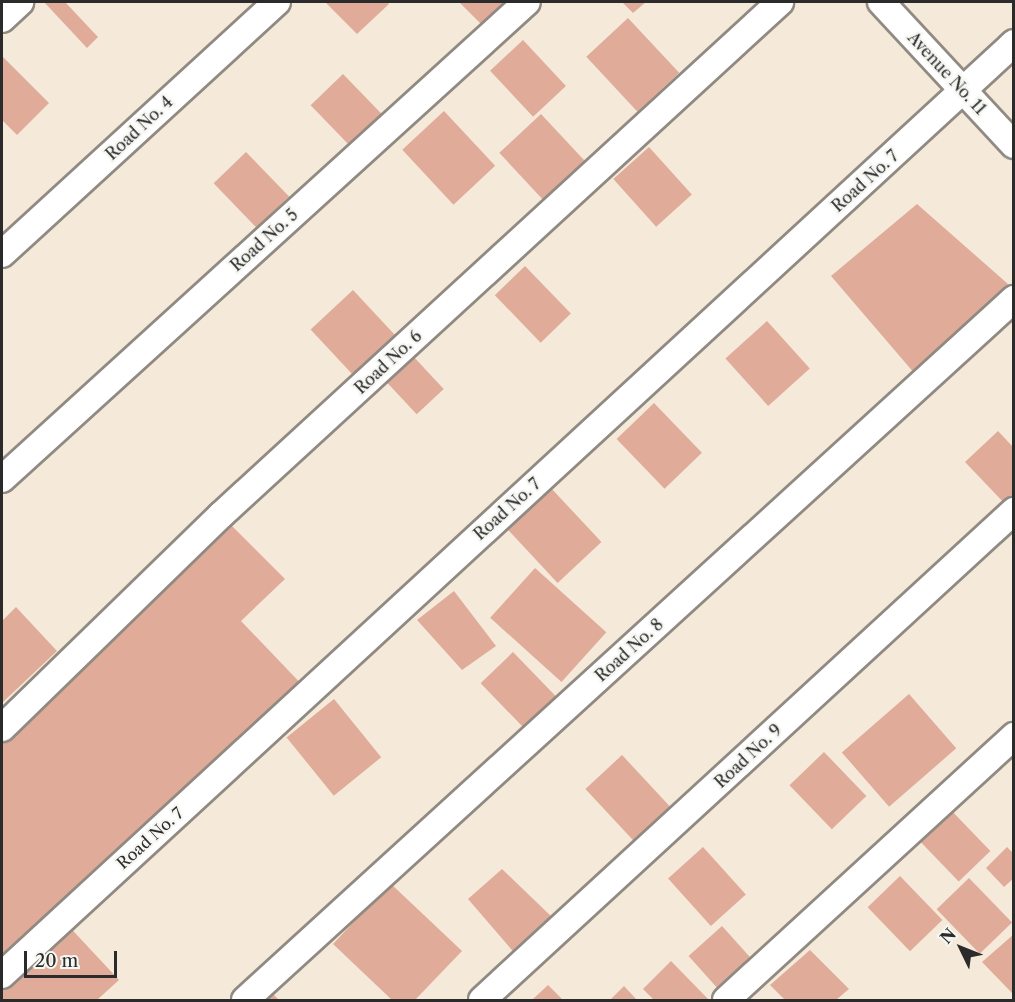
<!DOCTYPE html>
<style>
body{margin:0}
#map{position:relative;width:1015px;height:1002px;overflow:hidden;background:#f5eada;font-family:"Libre Caslon Text",serif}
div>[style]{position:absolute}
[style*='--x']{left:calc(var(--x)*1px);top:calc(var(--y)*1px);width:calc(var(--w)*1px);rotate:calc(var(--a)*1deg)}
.building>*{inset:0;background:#e0ab99;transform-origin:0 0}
.roads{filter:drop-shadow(2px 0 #908a82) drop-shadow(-2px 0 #908a82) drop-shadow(0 2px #908a82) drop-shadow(0 -2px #908a82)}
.street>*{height:26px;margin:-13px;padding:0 13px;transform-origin:13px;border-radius:13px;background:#fff}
span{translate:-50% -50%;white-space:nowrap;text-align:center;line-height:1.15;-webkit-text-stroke:4.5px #f6f6f2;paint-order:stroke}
.street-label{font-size:16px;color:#2b2b2b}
.frame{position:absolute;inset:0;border:3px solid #2b2b2b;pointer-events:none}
.north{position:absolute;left:931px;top:918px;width:60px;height:60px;-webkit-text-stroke:4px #f6f6f2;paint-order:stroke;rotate:313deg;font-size:16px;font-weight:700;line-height:24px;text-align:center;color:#2b2b2b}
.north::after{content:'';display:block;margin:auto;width:21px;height:27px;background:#2b2b2b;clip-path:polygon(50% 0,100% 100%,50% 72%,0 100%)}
.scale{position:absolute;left:24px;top:951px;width:93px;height:27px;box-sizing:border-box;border:3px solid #2b2b2b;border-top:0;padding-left:8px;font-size:18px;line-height:21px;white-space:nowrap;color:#2b2b2b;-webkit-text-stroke:4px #f6f6f2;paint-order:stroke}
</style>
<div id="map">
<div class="building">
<i style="clip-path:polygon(44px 2px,65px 2px,98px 37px,87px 48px)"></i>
<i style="clip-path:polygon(325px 2px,387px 2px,389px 4px,357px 34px)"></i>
<i style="clip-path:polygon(459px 2px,518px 2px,487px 30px)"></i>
<i style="clip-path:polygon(622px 2px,646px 2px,633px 13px)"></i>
<i style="left:628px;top:18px;width:75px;height:57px;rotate:47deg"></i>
<i style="left:523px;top:40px;width:63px;height:45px;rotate:47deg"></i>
<i style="clip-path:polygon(3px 57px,49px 103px,17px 135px,2px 120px)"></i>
<i style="left:343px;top:74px;width:62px;height:45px;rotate:46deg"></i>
<i style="left:444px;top:111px;width:75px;height:57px;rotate:47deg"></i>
<i style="left:541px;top:114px;width:75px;height:57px;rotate:47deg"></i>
<i style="left:649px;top:147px;width:64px;height:48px;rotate:48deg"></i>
<i style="left:246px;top:152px;width:62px;height:45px;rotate:46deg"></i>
<i style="clip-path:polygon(917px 204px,1008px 284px,915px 374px,831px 276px)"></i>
<i style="left:525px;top:266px;width:66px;height:42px;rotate:46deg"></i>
<i style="left:353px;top:290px;width:67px;height:58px;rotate:47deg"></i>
<i style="left:767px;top:321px;width:64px;height:56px;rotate:48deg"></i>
<i style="left:411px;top:354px;width:48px;height:37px;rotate:47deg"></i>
<i style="left:654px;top:403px;width:69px;height:52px;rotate:46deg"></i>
<i style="clip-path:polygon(998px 431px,1014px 448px,1014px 500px,1007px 506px,965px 462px)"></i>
<i style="left:551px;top:488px;width:74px;height:60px;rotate:47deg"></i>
<i style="clip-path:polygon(221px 515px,285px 579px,241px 621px,308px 691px,62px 919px,119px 980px,97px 1000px,2px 1000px,2px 728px)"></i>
<i style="left:535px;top:568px;width:96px;height:67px;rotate:42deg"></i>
<i style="clip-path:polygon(454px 591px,496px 646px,462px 670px,417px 620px)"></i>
<i style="clip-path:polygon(16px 607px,57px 651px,2px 703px,2px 621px)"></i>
<i style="left:513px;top:652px;width:62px;height:45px;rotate:46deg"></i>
<i style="left:909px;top:694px;width:72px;height:89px;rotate:49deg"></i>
<i style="left:334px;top:699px;width:75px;height:61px;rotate:51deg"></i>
<i style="left:824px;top:752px;width:61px;height:48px;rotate:46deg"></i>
<i style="left:622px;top:755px;width:73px;height:50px;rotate:47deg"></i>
<i style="left:948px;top:807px;width:61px;height:44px;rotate:46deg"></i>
<i style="left:703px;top:847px;width:64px;height:47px;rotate:48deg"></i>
<i style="clip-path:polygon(1007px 847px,1014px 854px,1014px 878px,1004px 887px,986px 868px)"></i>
<i style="clip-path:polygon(502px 869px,553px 918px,517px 956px,468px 899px)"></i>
<i style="left:900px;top:876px;width:61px;height:45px;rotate:46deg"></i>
<i style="left:969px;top:878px;width:62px;height:45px;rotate:46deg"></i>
<i style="clip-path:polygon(390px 883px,462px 951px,415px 1000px,392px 1000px,333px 944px)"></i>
<i style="left:722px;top:926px;width:48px;height:45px;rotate:48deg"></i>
<i style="clip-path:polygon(1014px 934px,1014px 995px,982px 962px)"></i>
<i style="clip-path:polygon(810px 950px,849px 989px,836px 1000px,785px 1000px,770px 985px)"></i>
<i style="clip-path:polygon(671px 961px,709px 1000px,654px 1000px,643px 989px)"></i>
<i style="clip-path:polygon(548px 985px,563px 1000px,532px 1000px)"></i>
<i style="clip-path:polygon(624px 986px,637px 1000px,610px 1000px)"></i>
<i style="clip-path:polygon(267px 988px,279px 1000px,253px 1000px)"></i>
</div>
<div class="roads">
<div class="street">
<i style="--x:881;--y:2;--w:195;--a:47.1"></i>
<i style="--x:2;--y:19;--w:25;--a:-43"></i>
<i style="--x:2;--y:254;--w:373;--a:-42.5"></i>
<i style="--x:2;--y:479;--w:709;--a:-42.26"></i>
<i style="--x:2;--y:728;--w:305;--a:-44.2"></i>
<i style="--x:221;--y:515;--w:759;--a:-42.54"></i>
<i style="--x:2;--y:975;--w:1376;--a:-42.64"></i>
<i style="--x:245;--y:1000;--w:1041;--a:-42.35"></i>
<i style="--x:482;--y:1000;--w:723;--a:-42.59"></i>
<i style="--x:726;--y:1000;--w:391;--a:-42.5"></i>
</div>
</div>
<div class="street-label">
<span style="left:947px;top:73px;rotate:47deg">Avenue No. 11</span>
<span style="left:139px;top:128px;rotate:-43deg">Road No. 4</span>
<span style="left:865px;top:181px;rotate:-42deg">Road No. 7</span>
<span style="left:264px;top:240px;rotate:-42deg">Road No. 5</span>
<span style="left:388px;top:362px;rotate:-43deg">Road No. 6</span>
<span style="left:507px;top:509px;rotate:-42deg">Road No. 7</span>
<span style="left:629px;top:650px;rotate:-42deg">Road No. 8</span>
<span style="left:748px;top:756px;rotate:-43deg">Road No. 9</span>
<span style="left:150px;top:838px;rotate:-42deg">Road No. 7</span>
</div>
<div class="frame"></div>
<div class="north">N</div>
<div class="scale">20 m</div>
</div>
